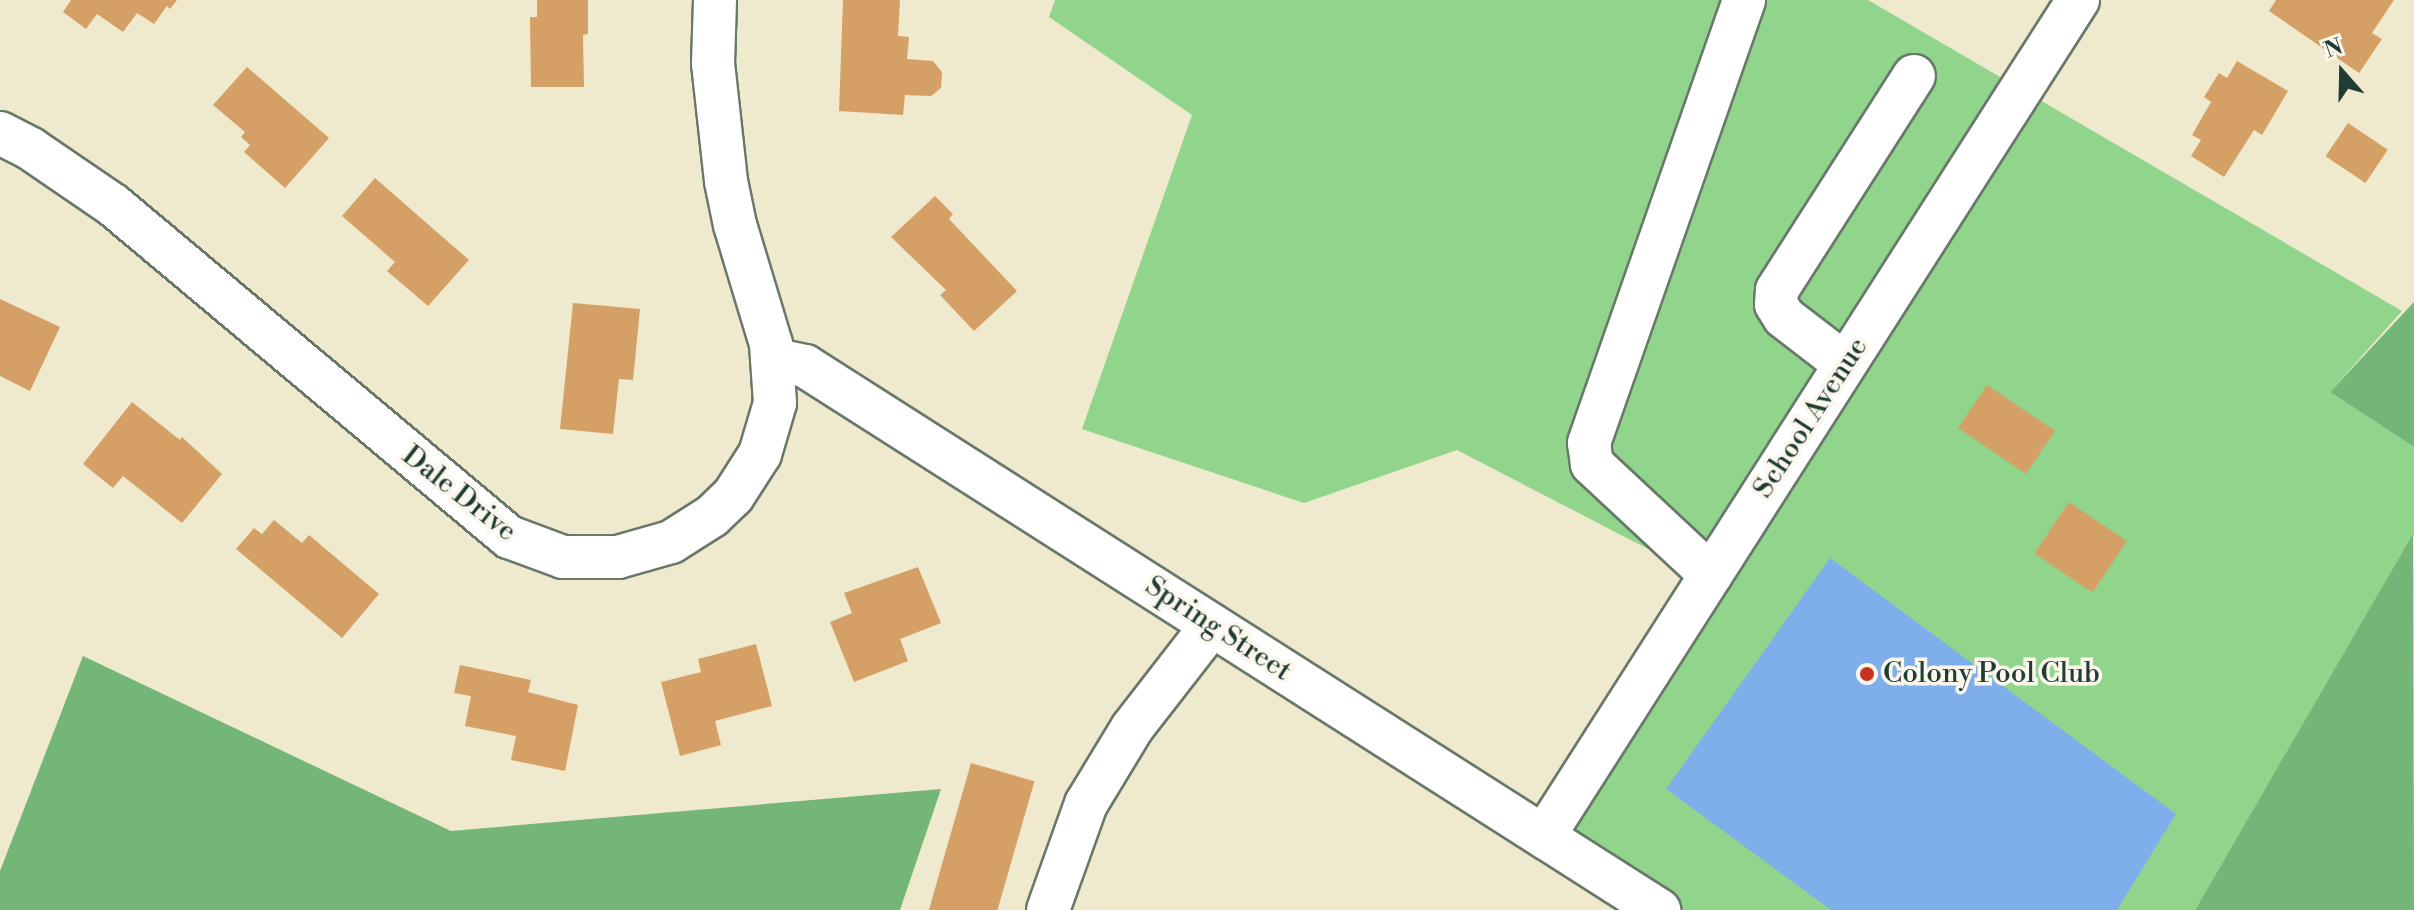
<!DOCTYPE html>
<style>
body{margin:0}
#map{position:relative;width:2414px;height:910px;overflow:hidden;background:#efe9ce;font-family:"Libre Bodoni",serif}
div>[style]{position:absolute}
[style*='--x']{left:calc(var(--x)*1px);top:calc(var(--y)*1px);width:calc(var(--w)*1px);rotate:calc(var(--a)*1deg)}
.green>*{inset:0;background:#91d58d}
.forest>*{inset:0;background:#74b678}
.water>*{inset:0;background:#7fafea}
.building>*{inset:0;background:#d5a065;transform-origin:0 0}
.roads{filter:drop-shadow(2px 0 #68796a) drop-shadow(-2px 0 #68796a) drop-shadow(0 2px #68796a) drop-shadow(0 -2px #68796a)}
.minor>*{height:42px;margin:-21px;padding:0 21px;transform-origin:21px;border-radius:21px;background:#fff}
.dots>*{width:22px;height:22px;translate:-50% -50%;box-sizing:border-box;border:4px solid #fbf7ec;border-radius:50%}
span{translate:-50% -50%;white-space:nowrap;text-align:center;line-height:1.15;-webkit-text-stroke:7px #fbf7ec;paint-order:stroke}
.street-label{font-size:28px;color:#1f3d34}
.poi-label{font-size:28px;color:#1f3d34}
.left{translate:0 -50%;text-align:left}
.north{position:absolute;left:2302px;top:32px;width:80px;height:80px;-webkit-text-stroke:6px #fbf7ec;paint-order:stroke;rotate:340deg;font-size:22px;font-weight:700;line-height:32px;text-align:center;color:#1f3d34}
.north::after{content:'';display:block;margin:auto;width:28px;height:36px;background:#1f3d34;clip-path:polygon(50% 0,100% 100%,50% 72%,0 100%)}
</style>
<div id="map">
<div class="green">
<i style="clip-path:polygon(1055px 0,1868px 0,2402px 311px,2330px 392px,2414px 447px,2414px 534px,2195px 910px,1684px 910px,1569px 838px,1703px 596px,1650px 550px,1457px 450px,1304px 503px,1082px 429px,1192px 115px,1049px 17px)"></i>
</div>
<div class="forest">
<i style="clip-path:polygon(2414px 302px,2414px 447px,2330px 392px)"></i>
<i style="clip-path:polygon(2413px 534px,2414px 910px,2195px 910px)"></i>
<i style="clip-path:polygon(83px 656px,451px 831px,941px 789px,900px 910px,0 910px,0 871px)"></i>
</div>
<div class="water">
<i style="clip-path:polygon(1830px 558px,2176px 814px,2117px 910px,1831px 910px,1666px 789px)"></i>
</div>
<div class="building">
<i style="clip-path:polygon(71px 0,177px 0,170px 9px,167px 6px,154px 24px,137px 13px,123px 32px,97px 14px,86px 29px,63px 12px)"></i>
<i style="clip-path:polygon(537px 0,588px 0,588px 34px,583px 35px,584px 87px,531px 87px,530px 17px,537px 17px)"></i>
<i style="clip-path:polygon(843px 0,900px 0,898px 36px,909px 37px,907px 59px,933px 61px,942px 72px,941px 88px,931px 96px,905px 95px,903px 115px,839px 111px)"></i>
<i style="clip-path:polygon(2276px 0,2394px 0,2372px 33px,2382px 39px,2359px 73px,2269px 11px)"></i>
<i style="clip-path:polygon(2237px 61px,2288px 91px,2262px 135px,2254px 130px,2224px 177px,2191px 156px,2201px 140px,2192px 135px,2211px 102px,2204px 97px,2219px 73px,2227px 78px)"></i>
<i style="clip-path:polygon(247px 67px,329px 138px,285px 188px,244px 152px,250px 145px,241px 137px,245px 132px,213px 105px)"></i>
<i style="left:2348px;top:123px;width:48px;height:40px;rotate:34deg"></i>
<i style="clip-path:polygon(375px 178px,469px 260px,428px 306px,387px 271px,395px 262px,342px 216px)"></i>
<i style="clip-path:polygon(935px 196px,953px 214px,949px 219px,1017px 291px,974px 331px,940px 295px,946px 290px,891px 237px)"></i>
<i style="clip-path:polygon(0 299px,60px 327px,30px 391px,0 376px)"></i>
<i style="clip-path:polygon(573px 303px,640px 309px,633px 380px,619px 379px,613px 434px,560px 429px)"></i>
<i style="left:1987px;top:385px;width:82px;height:52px;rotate:34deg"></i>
<i style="clip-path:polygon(132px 402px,180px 440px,182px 437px,222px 474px,182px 523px,123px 476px,113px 488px,83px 464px)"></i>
<i style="left:2069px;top:502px;width:70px;height:62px;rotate:34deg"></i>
<i style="clip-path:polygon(274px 520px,302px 543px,309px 535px,379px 594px,342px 638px,236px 549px,254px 528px,262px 534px)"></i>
<i style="clip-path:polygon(918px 567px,941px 623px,900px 639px,908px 661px,854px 682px,830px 622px,852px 613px,844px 593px)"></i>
<i style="clip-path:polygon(756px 644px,772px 706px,715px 721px,721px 745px,680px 756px,661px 682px,701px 672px,698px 659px)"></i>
<i style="clip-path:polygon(460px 665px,531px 680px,528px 692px,578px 705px,565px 771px,511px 760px,516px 736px,465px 726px,471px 696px,454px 693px)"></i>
<i style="left:971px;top:763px;width:66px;height:153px;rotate:16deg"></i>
</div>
<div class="roads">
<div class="minor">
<i style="--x:0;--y:133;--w:35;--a:27"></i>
<i style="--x:31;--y:149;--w:99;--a:34.3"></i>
<i style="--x:113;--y:205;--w:517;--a:39.98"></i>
<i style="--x:509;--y:537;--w:58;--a:20.3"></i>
<i style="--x:563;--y:557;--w:55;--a:0"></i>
<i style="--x:618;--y:557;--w:55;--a:-15.8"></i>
<i style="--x:671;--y:542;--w:49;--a:-32.4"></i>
<i style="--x:712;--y:516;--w:29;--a:-44"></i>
<i style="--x:733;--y:496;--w:50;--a:-57.3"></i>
<i style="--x:760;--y:454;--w:53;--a:-73.6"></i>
<i style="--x:775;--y:403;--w:59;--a:-93.9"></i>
<i style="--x:771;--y:344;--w:124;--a:-106.8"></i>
<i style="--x:735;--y:225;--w:45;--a:-101.6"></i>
<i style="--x:726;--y:181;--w:118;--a:-96.3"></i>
<i style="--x:713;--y:64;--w:64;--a:-88.2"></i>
<i style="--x:772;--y:359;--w:34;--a:12"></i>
<i style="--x:805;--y:366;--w:1013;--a:32.5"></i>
<i style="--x:1845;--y:364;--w:77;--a:-142.4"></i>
<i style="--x:1784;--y:317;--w:15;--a:-122"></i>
<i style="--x:1776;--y:304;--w:14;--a:-86"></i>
<i style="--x:1777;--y:290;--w:254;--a:-57.4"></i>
<i style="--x:1711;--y:575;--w:163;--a:-137"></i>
<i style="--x:1592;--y:464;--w:21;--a:-98"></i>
<i style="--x:1589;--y:443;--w:469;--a:-70.7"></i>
<i style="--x:1544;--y:836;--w:992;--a:-57.43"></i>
<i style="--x:1048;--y:910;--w:113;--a:-70.3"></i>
<i style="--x:1086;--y:804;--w:89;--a:-58.8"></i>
<i style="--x:1132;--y:728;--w:130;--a:-52.2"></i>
</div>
</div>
<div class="dots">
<i style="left:1867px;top:674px;background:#c8321e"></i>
</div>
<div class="street-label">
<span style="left:1811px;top:418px;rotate:-57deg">School Avenue</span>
<span style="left:459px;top:494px;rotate:38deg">Dale Drive</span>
<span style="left:1218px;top:629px;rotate:33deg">Spring Street</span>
</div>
<div class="poi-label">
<span class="left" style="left:1883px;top:674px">Colony Pool Club</span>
</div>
<div class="north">N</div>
</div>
